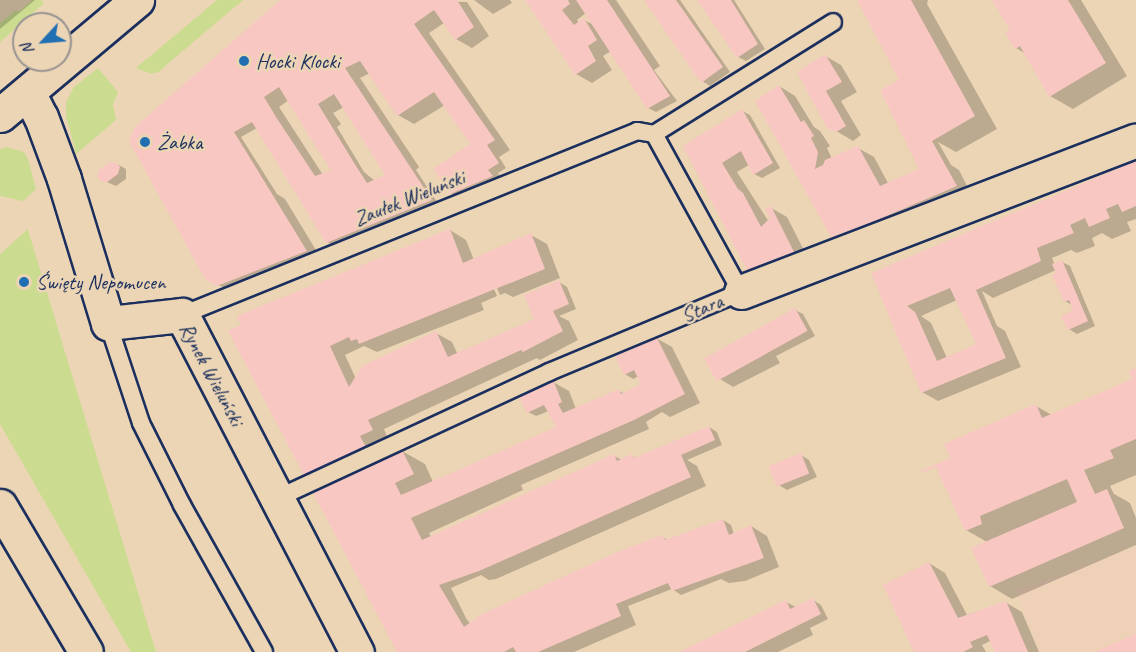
<!DOCTYPE html>
<meta charset="utf-8">
<style>
body{margin:0}
#map{position:relative;width:1136px;height:652px;overflow:hidden;background:#ebd5b4;font-family:Caveat,sans-serif}
div>[style]{position:absolute}
[style*='--x']{left:calc(var(--x)*1px);top:calc(var(--y)*1px);width:calc(var(--w)*1px);rotate:calc(var(--a)*1deg)}
.built>*{inset:0;background:#efd1b8}
.green>*{inset:0;background:#cbdc90}
.shadow>*{inset:0;background:#0003}
.building>*{inset:0;background:#f8c7c2;transform-origin:0 0}
.roads{filter:drop-shadow(2px 0 #1b2f5e) drop-shadow(-2px 0 #1b2f5e) drop-shadow(0 2px #1b2f5e) drop-shadow(0 -2px #1b2f5e)}
.lane>*{height:16px;margin:-8px;padding:0 8px;transform-origin:8px;border-radius:8px;background:#ebd5b4}
.street>*{height:33px;margin:-16.5px;padding:0 16.5px;transform-origin:16.5px;border-radius:16.5px;background:#ebd5b4}
.secondary>*{height:33px;margin:-16.5px;padding:0 16.5px;transform-origin:16.5px;border-radius:16.5px;background:#ebd5b4}
.dots>*{width:16px;height:16px;translate:-50% -50%;box-sizing:border-box;border:3px solid #ebd5b4;border-radius:50%}
span{translate:-50% -50%;white-space:nowrap;text-align:center;line-height:1.15;-webkit-text-stroke:5px #ebd5b4;paint-order:stroke}
.poi-label{font-size:21px;color:#1b2f5e}
.left{translate:0 -50%;text-align:left}
.street-label{font-size:21px;color:#1b2f5e}
.north{position:absolute;left:12px;top:12px;width:60px;height:60px;box-sizing:border-box;background:#ebd5b4;border:2px solid #989392;border-radius:50%;rotate:244deg;font-size:16px;font-weight:700;line-height:24px;text-align:center;color:#1b2f5e}
.north::after{content:'';display:block;margin:auto;width:21px;height:27px;background:#1f6fb2;clip-path:polygon(50% 0,100% 100%,50% 72%,0 100%)}
</style>
<div id="map">
<div class="built">
<i style="clip-path:polygon(1136px 547px,1136px 652px,1039px 652px,1015px 591px)"></i>
</div>
<div class="green">
<i style="clip-path:polygon(32px 0,41px 0,44px 3px,0 42px,0 23px,15px 11px,20px 11px)"></i>
<i style="clip-path:polygon(217px 0,243px 0,157px 73px,149px 73px,136px 68px)"></i>
<i style="clip-path:polygon(98px 68px,118px 92px,113px 105px,116px 120px,76px 154px,66px 116px,66px 102px,74px 87px)"></i>
<i style="clip-path:polygon(6px 147px,24px 152px,28px 159px,36px 189px,23px 201px,0 196px,0 149px)"></i>
<i style="clip-path:polygon(28px 229px,28px 230px,156px 652px,131px 652px,0 424px,0 254px)"></i>
</div>
<div class="shadow">
<i style="clip-path:polygon(0 0,35px 0,0 29px)"></i>
<i style="clip-path:polygon(evenodd,282px 0,467px 2px,489px 36px,472px 48px,456px 39px,444px 23px,429px 33px,510px 150px,499px 157px,506px 168px,498px 173px,507px 186px,467px 203px,451px 193px,472px 145px,445px 105px,414px 124px,398px 115px,370px 73px,360px 78px,419px 167px,416px 170px,439px 205px,343px 251px,327px 242px,257px 128px,241px 137px,277px 194px,285px 199px,322px 260px,235px 294px,206px 278px,131px 141px,282px 0,289px 100px,336px 174px,323px 175px,279px 107px,289px 100px,282px 0,344px 107px,388px 175px,375px 181px,364px 172px,337px 127px,341px 124px,333px 113px,344px 107px)"></i>
<i style="clip-path:polygon(474px 0,510px 0,512px 3px,493px 14px)"></i>
<i style="clip-path:polygon(evenodd,527px 0,616px 0,660px 66px,654px 70px,677px 101px,656px 112px,648px 108px,611px 51px,603px 56px,612px 70px,592px 83px,576px 74px,527px 0,586px 13px,594px 25px,584px 20px,579px 23px,577px 20px,586px 13px)"></i>
<i style="clip-path:polygon(646px 0,680px 0,730px 72px,710px 86px,702px 81px)"></i>
<i style="clip-path:polygon(699px 0,734px 0,765px 49px,746px 61px,738px 57px)"></i>
<i style="clip-path:polygon(858px 0,928px 0,927px 4px,997px 129px,956px 152px,938px 142px,951px 165px,959px 170px,972px 196px,850px 247px,834px 238px,779px 86px,795px 96px,814px 127px,820px 131px,830px 146px,827px 148px,832px 159px,858px 148px,874px 157px,888px 183px,922px 169px,904px 84px)"></i>
<i style="clip-path:polygon(994px 0,1081px 0,1127px 76px,1073px 109px,1050px 96px,1026px 54px,1016px 48px,1012px 30px)"></i>
<i style="clip-path:polygon(825px 56px,841px 65px,857px 92px,841px 101px,861px 135px,853px 141px,828px 126px,799px 73px)"></i>
<i style="clip-path:polygon(742px 111px,750px 115px,780px 168px,762px 178px,754px 174px,749px 165px,737px 172px,769px 222px,772px 219px,771px 208px,787px 217px,811px 264px,766px 283px,685px 146px)"></i>
<i style="clip-path:polygon(evenodd,1136px 162px,1136px 219px,1127px 222px,1131px 231px,1112px 239px,1102px 233px,1092px 238px,1095px 246px,1077px 253px,1071px 250px,1052px 258px,1055px 265px,1062px 262px,1070px 266px,1095px 326px,1077px 334px,1069px 329px,1075px 311px,1072px 305px,1065px 301px,1056px 270px,993px 298px,982px 291px,997px 326px,1005px 331px,1021px 367px,938px 401px,922px 392px,873px 274px,1136px 162px,957px 300px,978px 345px,947px 358px,931px 323px,921px 316px,957px 300px)"></i>
<i style="clip-path:polygon(117px 164px,126px 169px,126px 179px,116px 186px,102px 180px)"></i>
<i style="clip-path:polygon(450px 230px,466px 240px,474px 260px,531px 235px,547px 244px,560px 278px,513px 297px,505px 293px,500px 295px,485px 261px,482px 261px,497px 296px,481px 303px,484px 310px,377px 352px,364px 346px,345px 355px,356px 379px,436px 333px,452px 342px,458px 355px,538px 319px,559px 282px,567px 287px,576px 309px,559px 316px,569px 321px,578px 340px,540px 360px,537px 358px,384px 429px,388px 439px,321px 483px,305px 474px,230px 332px)"></i>
<i style="clip-path:polygon(795px 310px,803px 314px,815px 336px,776px 356px,780px 363px,733px 387px,717px 377px)"></i>
<i style="clip-path:polygon(656px 338px,672px 347px,700px 403px,670px 417px,662px 412px,646px 422px,649px 429px,521px 485px,523px 490px,429px 533px,431px 537px,614px 456px,622px 460px,632px 456px,636px 458px,709px 427px,717px 432px,722px 445px,687px 460px,697px 466px,706px 486px,496px 579px,489px 580px,481px 575px,451px 588px,466px 618px,471px 625px,662px 537px,669px 541px,723px 520px,731px 525px,734px 534px,751px 526px,767px 536px,779px 567px,745px 581px,729px 583px,721px 579px,681px 595px,672px 589px,628px 606px,636px 625px,574px 652px,399px 652px,314px 491px,402px 451px,425px 464px,433px 482px,558px 428px,549px 411px,536px 416px,528px 412px,553px 382px,569px 391px,576px 409px,619px 391px,625px 394px,643px 385px,639px 376px,633px 379px,625px 374px)"></i>
<i style="clip-path:polygon(1136px 370px,1136px 475px,1110px 486px,1114px 494px,1130px 503px,1136px 518px,1136px 545px,1012px 599px,990px 586px,987px 542px,966px 530px,953px 458px,1036px 406px,1052px 415px,1133px 380px)"></i>
<i style="clip-path:polygon(801px 455px,809px 460px,817px 477px,787px 490px,779px 485px)"></i>
<i style="clip-path:polygon(929px 563px,945px 573px,967px 615px,975px 612px,979px 614px,1005px 602px,1022px 612px,1039px 652px,997px 652px,992px 640px,982px 645px,986px 652px,916px 652px)"></i>
<i style="clip-path:polygon(813px 600px,821px 605px,828px 619px,810px 628px,813px 635px,778px 652px,683px 652px,786px 602px,796px 607px)"></i>
</div>
<div class="building">
<i style="clip-path:polygon(evenodd,280px 0,457px 0,474px 27px,455px 40px,434px 10px,414px 24px,495px 140px,487px 145px,499px 163px,488px 170px,493px 176px,450px 194px,433px 169px,470px 144px,434px 92px,397px 116px,360px 61px,345px 68px,432px 200px,326px 243px,252px 122px,234px 132px,307px 251px,217px 286px,205px 279px,129px 141px,135px 127px,280px 0,279px 87px,304px 128px,331px 170px,315px 176px,276px 117px,264px 97px,279px 87px,280px 0,334px 94px,385px 175px,367px 183px,356px 166px,318px 104px,334px 94px)"></i>
<i style="clip-path:polygon(525px 0,568px 0,570px 4px,562px 10px,574px 25px,584px 18px,597px 40px,588px 46px,596px 61px,575px 75px)"></i>
<i style="clip-path:polygon(576px 0,607px 0,670px 96px,647px 109px)"></i>
<i style="clip-path:polygon(644px 0,676px 0,723px 67px,701px 83px)"></i>
<i style="clip-path:polygon(697px 0,731px 0,758px 44px,737px 58px)"></i>
<i style="clip-path:polygon(857px 0,911px 0,975px 116px,932px 141px,957px 186px,832px 239px,755px 101px,779px 85px,801px 122px,804px 120px,814px 136px,811px 138px,818px 152px,815px 169px,823px 165px,825px 160px,858px 146px,880px 186px,919px 169px,880px 90px,899px 80px)"></i>
<i style="clip-path:polygon(992px 0,1068px 0,1106px 63px,1049px 97px,1020px 46px,1015px 49px,1005px 33px,1010px 30px)"></i>
<i style="clip-path:polygon(825px 54px,842px 82px,826px 91px,846px 126px,836px 132px,827px 128px,797px 72px)"></i>
<i style="clip-path:polygon(742px 109px,773px 163px,753px 175px,741px 151px,722px 163px,738px 189px,743px 193px,761px 227px,770px 218px,765px 209px,771px 206px,795px 254px,749px 274px,683px 146px)"></i>
<i style="clip-path:polygon(evenodd,1136px 161px,1136px 206px,1122px 212px,1118px 204px,1106px 209px,1110px 218px,1089px 227px,1085px 218px,1070px 225px,1074px 233px,1037px 248px,1041px 261px,976px 290px,1006px 358px,921px 393px,871px 273px,1136px 161px,950px 288px,976px 344px,937px 361px,915px 312px,907px 306px,950px 288px)"></i>
<i style="clip-path:polygon(110px 162px,117px 163px,120px 167px,118px 174px,107px 182px,100px 181px,97px 176px,99px 170px)"></i>
<i style="clip-path:polygon(450px 229px,463px 263px,531px 233px,545px 269px,359px 344px,357px 339px,351px 341px,349px 337px,330px 346px,349px 387px,362px 366px,436px 331px,448px 357px,534px 319px,524px 295px,559px 280px,569px 304px,553px 311px,563px 331px,523px 352px,521px 350px,368px 420px,373px 430px,360px 436px,366px 447px,304px 475px,228px 331px,241px 325px,237px 316px)"></i>
<i style="clip-path:polygon(1062px 260px,1088px 321px,1068px 330px,1061px 316px,1073px 310px,1069px 300px,1064px 302px,1052px 275px,1056px 273px,1052px 264px)"></i>
<i style="left:795px;top:308px;width:26px;height:104px;rotate:61deg"></i>
<i style="clip-path:polygon(656px 336px,685px 394px,634px 420px,411px 518px,422px 540px,614px 454px,617px 461px,632px 454px,634px 458px,709px 426px,715px 440px,681px 455px,691px 477px,479px 571px,439px 585px,464px 627px,482px 614px,615px 553px,662px 535px,665px 540px,723px 519px,729px 535px,751px 525px,764px 558px,672px 591px,668px 583px,616px 604px,621px 616px,538px 652px,516px 652px,513px 647px,504px 652px,397px 652px,312px 491px,402px 450px,414px 474px,395px 483px,401px 495px,556px 427px,544px 405px,527px 413px,519px 396px,553px 380px,562px 402px,558px 404px,563px 413px,619px 389px,621px 394px,641px 384px,634px 370px,624px 375px,615px 356px)"></i>
<i style="clip-path:polygon(1136px 368px,1136px 439px,1110px 450px,1114px 458px,1084px 470px,1095px 494px,1107px 489px,1124px 528px,989px 587px,971px 548px,1077px 502px,1067px 479px,980px 516px,982px 524px,965px 531px,936px 467px,922px 473px,921px 471px,951px 458px,944px 444px,1036px 404px,1042px 418px,1132px 379px,1129px 371px)"></i>
<i style="left:801px;top:453px;width:22px;height:35px;rotate:68deg"></i>
<i style="clip-path:polygon(929px 562px,958px 618px,1006px 601px,1028px 652px,995px 652px,987px 635px,970px 642px,973px 647px,963px 652px,914px 652px,883px 585px)"></i>
<i style="clip-path:polygon(813px 598px,821px 614px,745px 652px,679px 652px,786px 600px,790px 609px)"></i>
<i style="clip-path:polygon(1136px 634px,1136px 652px,1095px 652px)"></i>
</div>
<div class="roads">
<div class="lane">
<i style="--x:182;--y:315;--w:491;--a:-22"></i>
<i style="--x:637;--y:131;--w:17;--a:10"></i>
<i style="--x:654;--y:134;--w:211;--a:-32"></i>
<i style="--x:108;--y:323;--w:105;--a:71.7"></i>
<i style="--x:141;--y:423;--w:92;--a:63.4"></i>
<i style="--x:182;--y:505;--w:168;--a:60.8"></i>
<i style="--x:278;--y:498;--w:299;--a:-24.9"></i>
<i style="--x:549;--y:372;--w:208;--a:-22.6"></i>
<i style="--x:741;--y:292;--w:180;--a:-118.8"></i>
</div>
<div class="street">
<i style="--x:28;--y:92;--w:28;--a:63"></i>
<i style="--x:41;--y:117;--w:66;--a:69.6"></i>
<i style="--x:64;--y:179;--w:151;--a:73"></i>
<i style="--x:108;--y:323;--w:74;--a:-6.2"></i>
<i style="--x:182;--y:315;--w:380;--a:62.6"></i>
<i style="--x:0;--y:115;--w:179;--a:-40"></i>
<i style="--x:741;--y:292;--w:423;--a:-21"></i>
</div>
<div class="secondary">
<i style="--x:0;--y:506;--w:169;--a:59.5"></i>
</div>
</div>
<div class="dots">
<i style="left:244px;top:61px;background:#1f6fb2"></i>
<i style="left:145px;top:142px;background:#1f6fb2"></i>
<i style="left:24px;top:282px;background:#1f6fb2"></i>
</div>
<div class="poi-label">
<span class="left" style="left:256px;top:61px">Hocki Klocki</span>
<span class="left" style="left:157px;top:142px">Żabka</span>
<span class="left" style="left:36px;top:282px">Święty Nepomucen</span>
</div>
<div class="street-label">
<span style="left:409px;top:198px;rotate:-22deg">Zaułek Wieluński</span>
<span style="left:702px;top:308px;rotate:-23deg">Stara</span>
<span style="left:212px;top:374px;rotate:62deg">Rynek Wieluński</span>
</div>
<div class="north">N</div>
</div>
